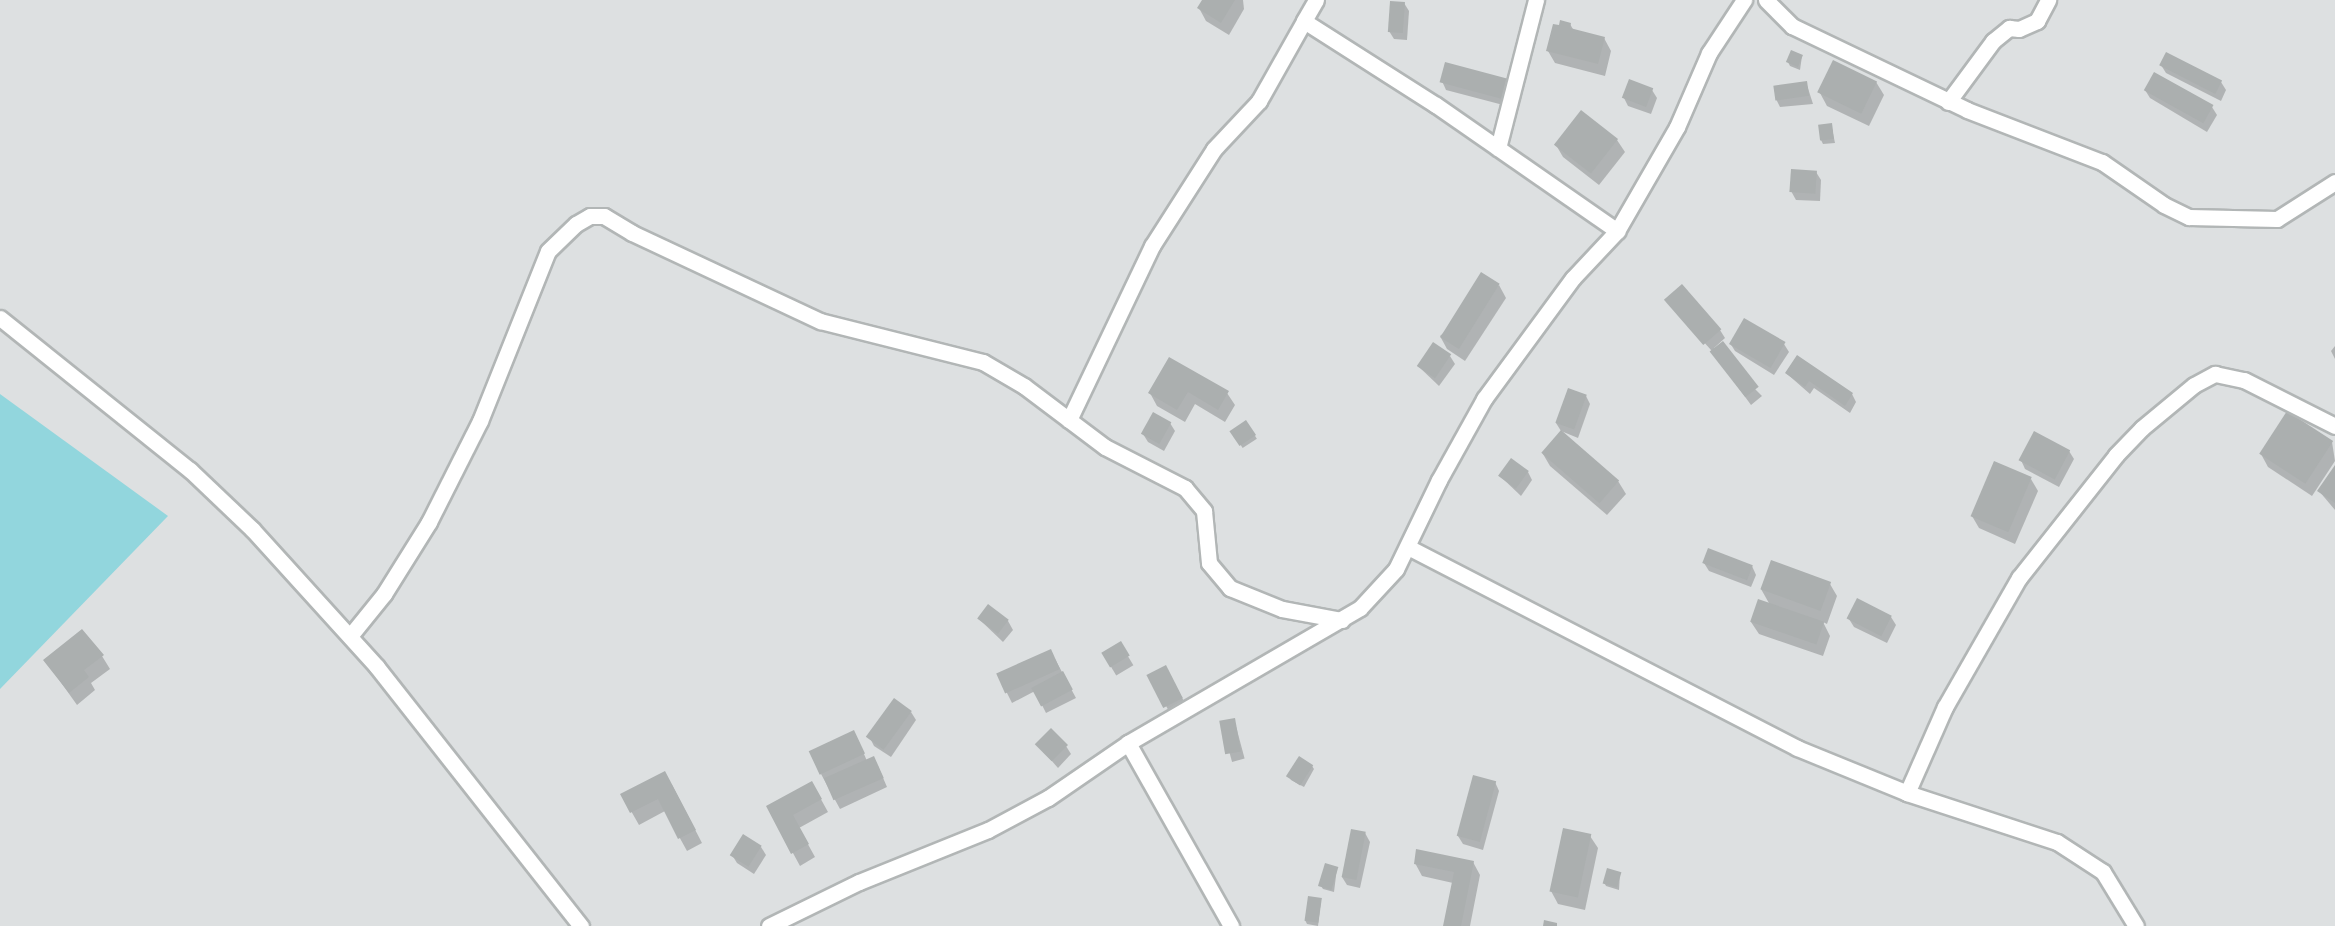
<!DOCTYPE html>
<style>
body{margin:0}
#map{position:relative;width:2335px;height:926px;overflow:hidden;background:#dde0e1;font-family:Inter,sans-serif}
div>[style]{position:absolute}
[style*='--x']{left:calc(var(--x)*1px);top:calc(var(--y)*1px);width:calc(var(--w)*1px);rotate:calc(var(--a)*1deg)}
.green>*{inset:0;background:#92d6dd}
.shadow>*{inset:0;background:#0003;transform-origin:0 0}
.building>*{inset:0;background:#abafaf;transform-origin:0 0}
.roads{filter:drop-shadow(2px 0 #b2b6b6) drop-shadow(-2px 0 #b2b6b6) drop-shadow(0 2px #b2b6b6) drop-shadow(0 -2px #b2b6b6)}
.street>*{height:15px;margin:-7.5px;padding:0 7.5px;transform-origin:7.5px;border-radius:7.5px;background:#fff}
span{translate:-50% -50%;white-space:nowrap;text-align:center;line-height:1.15;-webkit-text-stroke:4.5px #dde0e1;paint-order:stroke}
</style>
<div id="map">
<div class="green">
<i style="clip-path:polygon(0 394px,168px 516px,0 689px)"></i>
</div>
<div class="shadow">
<i style="clip-path:polygon(1204px 0,1243px 0,1244px 9px,1229px 35px,1206px 21px,1199px 8px)"></i>
<i style="clip-path:polygon(1404px 3px,1409px 11px,1407px 40px,1394px 39px,1389px 31px)"></i>
<i style="clip-path:polygon(1570px 24px,1574px 31px,1604px 38px,1611px 51px,1605px 76px,1555px 63px,1548px 51px)"></i>
<i style="clip-path:polygon(1802px 56px,1800px 70px,1790px 66px,1788px 62px)"></i>
<i style="clip-path:polygon(1834px 62px,1876px 82px,1884px 95px,1869px 126px,1827px 106px,1820px 93px)"></i>
<i style="clip-path:polygon(2161px 65px,2221px 82px,2226px 90px,2221px 101px,2166px 73px)"></i>
<i style="clip-path:polygon(1507px 80px,1507px 106px,1446px 90px,1442px 81px)"></i>
<i style="clip-path:polygon(1806px 82px,1813px 104px,1780px 107px,1776px 99px)"></i>
<i style="clip-path:polygon(1652px 90px,1657px 98px,1651px 114px,1628px 106px,1624px 98px)"></i>
<i style="clip-path:polygon(2145px 90px,2212px 107px,2217px 115px,2207px 132px,2150px 98px)"></i>
<i style="clip-path:polygon(1831px 124px,1835px 143px,1823px 144px,1821px 140px)"></i>
<i style="clip-path:polygon(1617px 140px,1625px 152px,1599px 185px,1563px 157px,1556px 145px)"></i>
<i style="clip-path:polygon(1816px 172px,1821px 180px,1820px 201px,1796px 200px,1791px 191px)"></i>
<i style="clip-path:polygon(1499px 285px,1506px 298px,1465px 361px,1447px 349px,1440px 336px)"></i>
<i style="clip-path:polygon(1666px 300px,1720px 330px,1725px 338px,1714px 348px,1762px 396px,1751px 405px,1711px 350px)"></i>
<i style="clip-path:polygon(1730px 343px,1784px 344px,1789px 352px,1774px 375px,1735px 351px)"></i>
<i style="clip-path:polygon(2335px 346px,2335px 359px,2331px 351px)"></i>
<i style="clip-path:polygon(1450px 356px,1455px 364px,1439px 386px,1418px 366px)"></i>
<i style="clip-path:polygon(1170px 359px,1227px 393px,1235px 405px,1225px 422px,1195px 404px,1185px 422px,1157px 406px,1150px 393px)"></i>
<i style="clip-path:polygon(1786px 373px,1852px 394px,1856px 402px,1850px 413px,1814px 388px,1810px 394px)"></i>
<i style="clip-path:polygon(1586px 396px,1590px 404px,1578px 438px,1561px 431px,1556px 423px)"></i>
<i style="left:1246px;top:422px;width:20px;height:17px;rotate:57deg"></i>
<i style="clip-path:polygon(1170px 423px,1175px 431px,1164px 451px,1148px 442px,1143px 434px)"></i>
<i style="clip-path:polygon(1561px 432px,1618px 481px,1626px 494px,1607px 515px,1550px 466px,1543px 454px)"></i>
<i style="clip-path:polygon(2332px 442px,2335px 461px,2312px 496px,2268px 467px,2261px 454px)"></i>
<i style="clip-path:polygon(2069px 451px,2074px 459px,2059px 487px,2025px 469px,2021px 460px)"></i>
<i style="clip-path:polygon(2335px 468px,2335px 510px,2319px 491px)"></i>
<i style="clip-path:polygon(1528px 472px,1532px 480px,1521px 496px,1500px 476px)"></i>
<i style="clip-path:polygon(2031px 479px,2038px 491px,2015px 544px,1979px 528px,1972px 516px)"></i>
<i style="clip-path:polygon(1704px 563px,1752px 566px,1756px 575px,1751px 587px,1709px 571px)"></i>
<i style="clip-path:polygon(1830px 584px,1837px 596px,1827px 624px,1823px 622px,1830px 636px,1823px 656px,1759px 634px,1751px 622px,1770px 605px,1761px 589px)"></i>
<i style="clip-path:polygon(1891px 617px,1896px 625px,1887px 643px,1854px 627px,1849px 619px)"></i>
<i style="clip-path:polygon(979px 619px,1008px 621px,1013px 630px,1003px 642px)"></i>
<i style="left:1120px;top:643px;width:26px;height:20px;rotate:59deg"></i>
<i style="clip-path:polygon(102px 656px,110px 669px,91px 683px,95px 690px,77px 705px,45px 660px)"></i>
<i style="clip-path:polygon(1055px 659px,1076px 698px,1046px 713px,1035px 691px,1012px 703px,999px 677px)"></i>
<i style="left:1165px;top:667px;width:45px;height:18px;rotate:61deg"></i>
<i style="clip-path:polygon(911px 712px,916px 720px,891px 757px,874px 746px,870px 738px)"></i>
<i style="left:1234px;top:719px;width:41px;height:13px;rotate:75deg"></i>
<i style="clip-path:polygon(858px 740px,867px 761px,878px 766px,887px 787px,840px 809px,821px 774px)"></i>
<i style="clip-path:polygon(1037px 744px,1066px 746px,1071px 754px,1058px 768px)"></i>
<i style="clip-path:polygon(1312px 766px,1314px 769px,1304px 787px,1291px 780px,1289px 776px)"></i>
<i style="clip-path:polygon(1495px 782px,1499px 791px,1483px 850px,1463px 844px,1458px 836px)"></i>
<i style="clip-path:polygon(812px 783px,828px 812px,799px 828px,815px 857px,800px 866px,768px 807px)"></i>
<i style="clip-path:polygon(672px 785px,702px 843px,687px 851px,665px 811px,639px 825px,622px 795px)"></i>
<i style="clip-path:polygon(1365px 833px,1370px 842px,1360px 888px,1347px 885px,1342px 877px)"></i>
<i style="clip-path:polygon(1590px 836px,1598px 848px,1585px 910px,1558px 904px,1551px 891px)"></i>
<i style="clip-path:polygon(761px 847px,766px 855px,754px 874px,737px 863px,732px 855px)"></i>
<i style="clip-path:polygon(1473px 862px,1480px 875px,1470px 926px,1445px 926px,1453px 883px,1422px 876px,1415px 863px)"></i>
<i style="clip-path:polygon(1337px 868px,1334px 892px,1323px 889px,1321px 886px)"></i>
<i style="clip-path:polygon(1620px 873px,1619px 890px,1606px 886px,1604px 882px)"></i>
<i style="clip-path:polygon(1321px 900px,1318px 926px,1307px 924px,1305px 920px)"></i>
</div>
<div class="building">
<i style="clip-path:polygon(1202px 0,1235px 0,1221px 23px,1197px 8px)"></i>
<i style="left:1390px;top:1px;width:15px;height:31px;rotate:4deg"></i>
<i style="clip-path:polygon(1560px 20px,1571px 23px,1570px 28px,1605px 37px,1598px 64px,1546px 51px,1553px 24px,1559px 25px)"></i>
<i style="left:1791px;top:50px;width:13px;height:13px;rotate:23deg"></i>
<i style="left:2166px;top:52px;width:63px;height:15px;rotate:27deg"></i>
<i style="left:1833px;top:60px;width:49px;height:36px;rotate:26deg"></i>
<i style="left:1445px;top:62px;width:65px;height:21px;rotate:15deg"></i>
<i style="left:2154px;top:72px;width:68px;height:21px;rotate:29deg"></i>
<i style="left:1629px;top:79px;width:26px;height:20px;rotate:21deg"></i>
<i style="left:1807px;top:81px;width:15px;height:34px;rotate:82deg"></i>
<i style="left:1581px;top:110px;width:47px;height:44px;rotate:38deg"></i>
<i style="left:1832px;top:123px;width:16px;height:14px;rotate:83deg"></i>
<i style="left:1791px;top:169px;width:26px;height:23px;rotate:4deg"></i>
<i style="left:1481px;top:272px;width:22px;height:77px;rotate:32deg"></i>
<i style="left:1682px;top:284px;width:60px;height:24px;rotate:49deg"></i>
<i style="left:1744px;top:318px;width:48px;height:30px;rotate:30deg"></i>
<i style="left:1723px;top:341px;width:58px;height:17px;rotate:52deg"></i>
<i style="left:1433px;top:342px;width:22px;height:29px;rotate:34deg"></i>
<i style="clip-path:polygon(1797px 355px,1853px 393px,1845px 406px,1809px 381px,1805px 387px,1785px 373px)"></i>
<i style="clip-path:polygon(1169px 357px,1229px 391px,1218px 410px,1188px 392px,1177px 410px,1148px 393px)"></i>
<i style="left:1568px;top:388px;width:20px;height:37px;rotate:20deg"></i>
<i style="left:2287px;top:411px;width:55px;height:51px;rotate:33deg"></i>
<i style="left:1153px;top:412px;width:21px;height:25px;rotate:29deg"></i>
<i style="left:1246px;top:420px;width:18px;height:20px;rotate:56deg"></i>
<i style="left:1561px;top:430px;width:77px;height:30px;rotate:41deg"></i>
<i style="left:2034px;top:431px;width:41px;height:33px;rotate:28deg"></i>
<i style="left:1511px;top:458px;width:22px;height:22px;rotate:36deg"></i>
<i style="left:1994px;top:461px;width:41px;height:60px;rotate:23deg"></i>
<i style="clip-path:polygon(2335px 465px,2335px 503px,2317px 491px)"></i>
<i style="left:1708px;top:548px;width:48px;height:16px;rotate:21deg"></i>
<i style="left:1771px;top:560px;width:64px;height:31px;rotate:20deg"></i>
<i style="left:1857px;top:598px;width:39px;height:23px;rotate:27deg"></i>
<i style="left:1758px;top:599px;width:70px;height:24px;rotate:19deg"></i>
<i style="left:988px;top:604px;width:26px;height:18px;rotate:37deg"></i>
<i style="clip-path:polygon(82px 629px,104px 655px,84px 670px,89px 677px,69px 693px,43px 660px)"></i>
<i style="left:1121px;top:641px;width:17px;height:23px;rotate:59deg"></i>
<i style="left:1051px;top:649px;width:22px;height:60px;rotate:66deg"></i>
<i style="left:1166px;top:665px;width:37px;height:22px;rotate:63deg"></i>
<i style="left:1063px;top:671px;width:21px;height:36px;rotate:62deg"></i>
<i style="left:894px;top:698px;width:22px;height:48px;rotate:36deg"></i>
<i style="left:1235px;top:718px;width:34px;height:16px;rotate:80deg"></i>
<i style="left:1051px;top:728px;width:24px;height:23px;rotate:45deg"></i>
<i style="left:854px;top:730px;width:26px;height:50px;rotate:65deg"></i>
<i style="left:874px;top:756px;width:24px;height:55px;rotate:66deg"></i>
<i style="left:1299px;top:756px;width:17px;height:24px;rotate:33deg"></i>
<i style="clip-path:polygon(665px 771px,696px 830px,678px 839px,658px 799px,630px 813px,620px 794px)"></i>
<i style="left:1473px;top:775px;width:24px;height:63px;rotate:15deg"></i>
<i style="clip-path:polygon(812px 781px,822px 799px,793px 815px,809px 844px,791px 854px,766px 806px)"></i>
<i style="left:1563px;top:828px;width:29px;height:65px;rotate:12deg"></i>
<i style="left:1351px;top:829px;width:15px;height:49px;rotate:11deg"></i>
<i style="left:743px;top:834px;width:22px;height:25px;rotate:32deg"></i>
<i style="clip-path:polygon(1416px 849px,1474px 861px,1461px 926px,1443px 926px,1454px 872px,1414px 864px)"></i>
<i style="left:1325px;top:863px;width:14px;height:24px;rotate:17deg"></i>
<i style="left:1607px;top:868px;width:15px;height:16px;rotate:16deg"></i>
<i style="left:1308px;top:896px;width:14px;height:25px;rotate:8deg"></i>
<i style="clip-path:polygon(1544px 920px,1557px 923px,1557px 926px,1543px 926px)"></i>
</div>
<div class="roads">
<div class="street">
<i style="--x:1316;--y:0;--w:24;--a:120"></i>
<i style="--x:1304;--y:21;--w:156;--a:32.5"></i>
<i style="--x:1436;--y:105;--w:221;--a:34.8"></i>
<i style="--x:1766;--y:0;--w:37;--a:45"></i>
<i style="--x:1792;--y:26;--w:194;--a:25.6"></i>
<i style="--x:1967;--y:110;--w:145;--a:21.1"></i>
<i style="--x:2102;--y:162;--w:75;--a:34.7"></i>
<i style="--x:2164;--y:205;--w:28;--a:26"></i>
<i style="--x:2189;--y:217;--w:88;--a:1.3"></i>
<i style="--x:2277;--y:219;--w:69;--a:-32.5"></i>
<i style="--x:1948;--y:102;--w:76;--a:-53.6"></i>
<i style="--x:1993;--y:41;--w:21;--a:-39"></i>
<i style="--x:2009;--y:28;--w:10;--a:6"></i>
<i style="--x:2019;--y:29;--w:20;--a:-24"></i>
<i style="--x:2037;--y:21;--w:24;--a:-62"></i>
<i style="--x:1498;--y:148;--w:153;--a:-75.6"></i>
<i style="--x:0;--y:318;--w:243;--a:38.7"></i>
<i style="--x:190;--y:470;--w:86;--a:43.6"></i>
<i style="--x:252;--y:529;--w:186;--a:47.8"></i>
<i style="--x:377;--y:667;--w:330;--a:51.8"></i>
<i style="--x:1069;--y:420;--w:193;--a:-64.5"></i>
<i style="--x:1152;--y:246;--w:115;--a:-57.4"></i>
<i style="--x:1214;--y:149;--w:66;--a:-46.8"></i>
<i style="--x:1259;--y:101;--w:92;--a:-60.6"></i>
<i style="--x:1408;--y:547;--w:438;--a:27.3"></i>
<i style="--x:1797;--y:748;--w:119;--a:22.2"></i>
<i style="--x:1907;--y:793;--w:158;--a:18.1"></i>
<i style="--x:2057;--y:842;--w:55;--a:33.1"></i>
<i style="--x:2103;--y:872;--w:63;--a:58.6"></i>
<i style="--x:350;--y:636;--w:54;--a:-51"></i>
<i style="--x:384;--y:594;--w:85;--a:-58"></i>
<i style="--x:429;--y:522;--w:113;--a:-63.2"></i>
<i style="--x:480;--y:421;--w:183;--a:-68.2"></i>
<i style="--x:548;--y:251;--w:39;--a:-44"></i>
<i style="--x:576;--y:224;--w:16;--a:-30"></i>
<i style="--x:590;--y:216;--w:14;--a:0"></i>
<i style="--x:604;--y:216;--w:33;--a:31"></i>
<i style="--x:632;--y:233;--w:208;--a:25.1"></i>
<i style="--x:820;--y:321;--w:168;--a:14.1"></i>
<i style="--x:983;--y:362;--w:48;--a:30.3"></i>
<i style="--x:1024;--y:386;--w:101;--a:37"></i>
<i style="--x:1105;--y:447;--w:90;--a:27.1"></i>
<i style="--x:1185;--y:488;--w:30;--a:50"></i>
<i style="--x:1204;--y:511;--w:52;--a:84.5"></i>
<i style="--x:1209;--y:563;--w:33;--a:50"></i>
<i style="--x:1230;--y:588;--w:56;--a:22"></i>
<i style="--x:1282;--y:609;--w:61;--a:10.4"></i>
<i style="--x:1128;--y:743;--w:210;--a:60.6"></i>
<i style="--x:1907;--y:793;--w:94;--a:-66.2"></i>
<i style="--x:1945;--y:707;--w:149;--a:-60.2"></i>
<i style="--x:2019;--y:578;--w:157;--a:-51.7"></i>
<i style="--x:2116;--y:455;--w:37;--a:-46"></i>
<i style="--x:2142;--y:428;--w:67;--a:-39.6"></i>
<i style="--x:2194;--y:385;--w:24;--a:-28"></i>
<i style="--x:2215;--y:374;--w:30;--a:12"></i>
<i style="--x:2244;--y:380;--w:102;--a:26.8"></i>
<i style="--x:769;--y:926;--w:100;--a:-26.1"></i>
<i style="--x:859;--y:882;--w:139;--a:-22"></i>
<i style="--x:988;--y:830;--w:68;--a:-28.1"></i>
<i style="--x:1048;--y:798;--w:97;--a:-34.5"></i>
<i style="--x:1128;--y:743;--w:268;--a:-30.2"></i>
<i style="--x:1360;--y:608;--w:53;--a:-47.3"></i>
<i style="--x:1396;--y:569;--w:99;--a:-64.2"></i>
<i style="--x:1439;--y:480;--w:93;--a:-60.9"></i>
<i style="--x:1484;--y:399;--w:150;--a:-53.7"></i>
<i style="--x:1573;--y:278;--w:64;--a:-46.9"></i>
<i style="--x:1617;--y:231;--w:120;--a:-60"></i>
<i style="--x:1677;--y:127;--w:81;--a:-66.6"></i>
<i style="--x:1709;--y:53;--w:64;--a:-56.6"></i>
</div>
</div>
</div>
